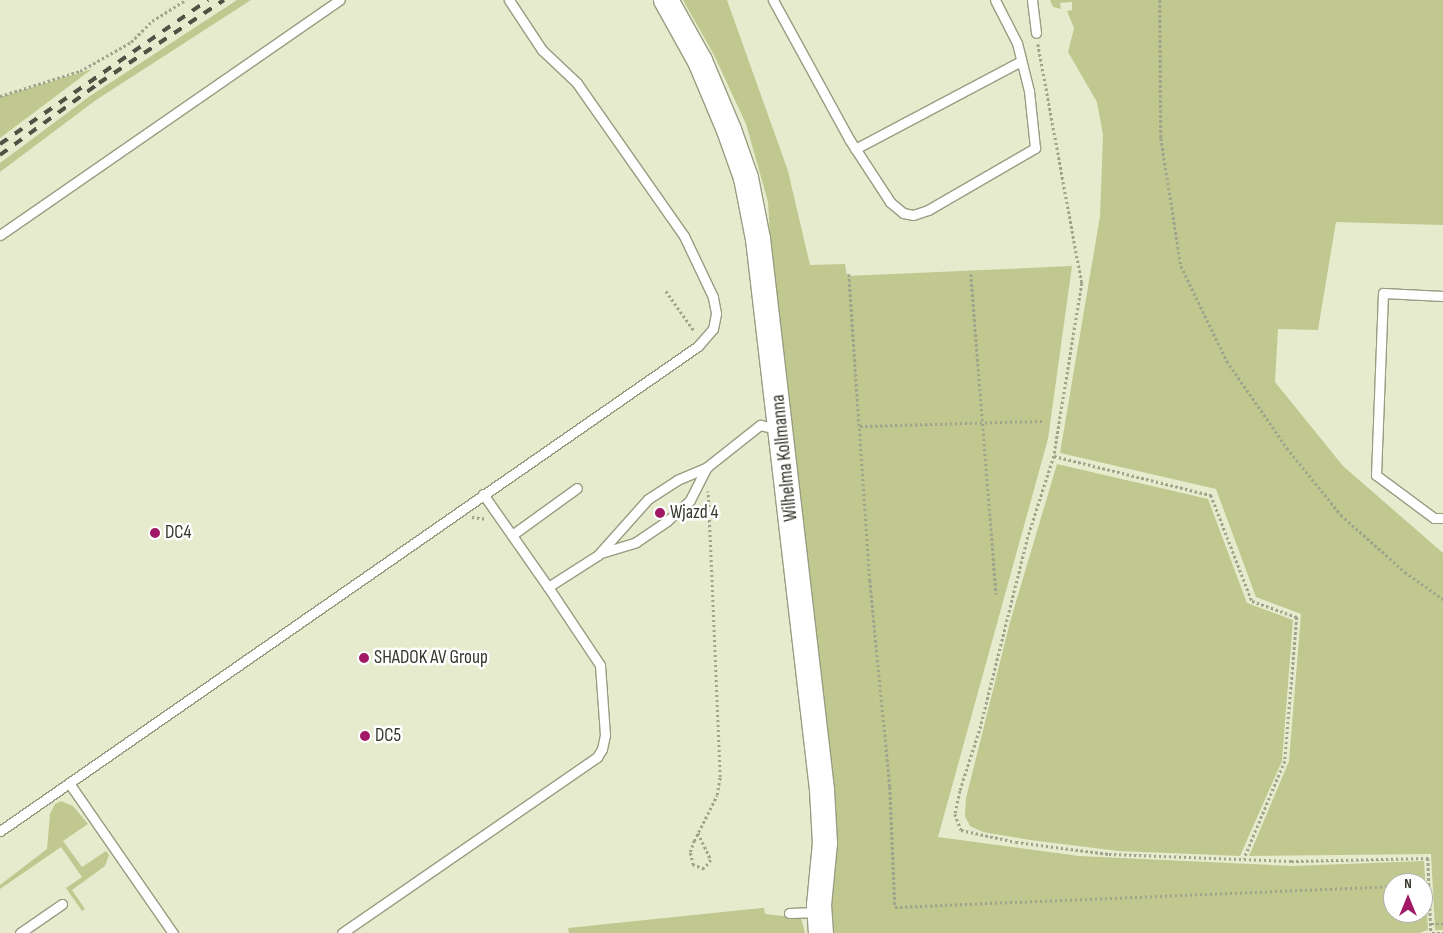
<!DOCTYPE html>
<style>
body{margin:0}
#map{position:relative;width:1443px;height:933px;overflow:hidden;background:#e6ebcd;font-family:"Sofia Sans Condensed",sans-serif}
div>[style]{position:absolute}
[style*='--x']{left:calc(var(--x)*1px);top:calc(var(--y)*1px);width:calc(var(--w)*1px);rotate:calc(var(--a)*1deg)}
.green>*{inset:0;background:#c0c890}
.path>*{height:2.5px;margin-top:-1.25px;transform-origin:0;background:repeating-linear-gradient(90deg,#a0a48d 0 2.5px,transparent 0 5px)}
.roads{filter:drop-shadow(1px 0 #989d81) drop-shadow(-1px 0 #989d81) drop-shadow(0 1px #989d81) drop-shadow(0 -1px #989d81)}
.lane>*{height:9px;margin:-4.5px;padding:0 4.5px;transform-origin:4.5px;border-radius:4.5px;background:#fff}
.secondary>*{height:24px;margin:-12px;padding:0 12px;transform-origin:12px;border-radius:12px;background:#fff}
.rail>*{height:4px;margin-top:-2px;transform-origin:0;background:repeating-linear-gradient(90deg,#4f5143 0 9px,transparent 0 18px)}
.dots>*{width:14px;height:14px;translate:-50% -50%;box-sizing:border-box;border:2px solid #fff;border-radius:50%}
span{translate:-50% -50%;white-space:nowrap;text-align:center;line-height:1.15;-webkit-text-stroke:5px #fff;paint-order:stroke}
.street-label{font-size:19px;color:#35362b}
.poi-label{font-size:19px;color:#35362b}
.left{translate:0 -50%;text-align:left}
.north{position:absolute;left:1383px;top:873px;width:50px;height:50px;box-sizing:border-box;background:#fff;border:1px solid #aeafaa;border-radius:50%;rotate:0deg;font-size:14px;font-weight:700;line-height:20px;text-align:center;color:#35362b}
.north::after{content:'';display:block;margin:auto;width:18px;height:22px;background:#a11965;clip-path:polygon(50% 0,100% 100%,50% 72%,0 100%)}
</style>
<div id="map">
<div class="green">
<i style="clip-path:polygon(237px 0,251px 0,96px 100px,0 172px,0 163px,90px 96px)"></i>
<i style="clip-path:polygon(evenodd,683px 0,727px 0,788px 171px,810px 265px,845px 264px,847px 276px,1072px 266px,1048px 439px,938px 837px,1079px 856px,1293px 866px,1424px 861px,1428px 930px,1419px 933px,831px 933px,829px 902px,837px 840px,772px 271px,768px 202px,746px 124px,714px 55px,683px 0,1393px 883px,1423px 883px,1423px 913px,1393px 913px,1393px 883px)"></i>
<i style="clip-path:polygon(1050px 0,1443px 0,1443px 225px,1336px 222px,1318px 330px,1278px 329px,1275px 382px,1343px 466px,1443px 553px,1443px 930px,1435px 930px,1431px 854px,1249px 856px,1289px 761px,1301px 614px,1256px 597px,1216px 489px,1060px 453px,1100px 216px,1103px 135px,1097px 102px,1068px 52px,1074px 28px,1067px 11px,1072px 10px,1072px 2px,1060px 3px,1061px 9px,1053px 7px)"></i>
<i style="clip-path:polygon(92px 69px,0 138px,0 97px)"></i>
<i style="clip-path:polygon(1057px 464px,1208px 499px,1247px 603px,1293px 620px,1282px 761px,1240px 856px,1118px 851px,1030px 840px,983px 832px,970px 826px,965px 816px,966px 798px,1010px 622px)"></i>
<i style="clip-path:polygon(61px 801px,73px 806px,88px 824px,63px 841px,82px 867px,106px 851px,109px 855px,105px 866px,72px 890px,85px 909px,82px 911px,66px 888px,82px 877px,61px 847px,0 889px,0 885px,47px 849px,50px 814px,55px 804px)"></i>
<i style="clip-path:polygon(772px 907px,764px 908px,765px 914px,801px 918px,805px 933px,569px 933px,568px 928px)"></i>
</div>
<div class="path">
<i style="--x:1160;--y:0;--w:138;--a:89.6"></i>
<i style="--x:1161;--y:138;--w:130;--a:81.1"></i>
<i style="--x:1181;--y:266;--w:106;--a:64.2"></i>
<i style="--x:1227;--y:361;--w:106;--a:55.4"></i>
<i style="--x:1287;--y:448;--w:86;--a:51.1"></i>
<i style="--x:1341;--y:515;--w:86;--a:41.7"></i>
<i style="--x:1405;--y:572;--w:47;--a:35.4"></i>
<i style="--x:1038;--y:44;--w:243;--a:79.6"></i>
<i style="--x:1082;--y:283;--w:175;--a:99.2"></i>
<i style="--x:1054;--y:456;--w:85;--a:107.8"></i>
<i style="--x:1028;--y:537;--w:195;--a:104"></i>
<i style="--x:981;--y:726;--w:68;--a:107.9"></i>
<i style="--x:960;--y:791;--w:24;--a:102"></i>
<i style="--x:955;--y:814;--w:17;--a:69"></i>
<i style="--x:961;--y:830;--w:56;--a:12.3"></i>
<i style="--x:1016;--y:842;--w:94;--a:7.4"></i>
<i style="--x:1109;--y:854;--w:182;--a:2.2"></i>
<i style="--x:1291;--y:861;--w:137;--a:-1.3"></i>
<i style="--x:1428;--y:858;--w:75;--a:87.7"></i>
<i style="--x:0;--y:96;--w:84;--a:-17.4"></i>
<i style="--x:80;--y:71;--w:59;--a:-29.6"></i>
<i style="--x:131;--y:42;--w:30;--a:-45"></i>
<i style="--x:152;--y:21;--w:40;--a:-32"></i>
<i style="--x:849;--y:274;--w:307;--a:86.1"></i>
<i style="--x:870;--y:580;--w:208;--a:84.5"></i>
<i style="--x:890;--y:787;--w:120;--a:87.6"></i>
<i style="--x:895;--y:907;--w:498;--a:-2.4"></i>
<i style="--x:971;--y:274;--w:321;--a:85.5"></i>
<i style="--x:666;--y:291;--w:50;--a:54.7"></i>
<i style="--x:860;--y:426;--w:183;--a:-1.6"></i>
<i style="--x:1054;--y:456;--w:162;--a:14"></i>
<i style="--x:1211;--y:495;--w:114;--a:68.9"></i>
<i style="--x:1252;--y:601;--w:48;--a:19.6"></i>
<i style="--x:1297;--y:617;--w:144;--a:94.8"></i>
<i style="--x:1285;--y:761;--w:106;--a:112.7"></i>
<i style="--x:472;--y:517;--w:15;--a:8"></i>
<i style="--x:698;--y:833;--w:30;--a:64"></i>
<i style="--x:711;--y:860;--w:11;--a:128"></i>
<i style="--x:704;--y:869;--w:12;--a:-160"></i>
<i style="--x:693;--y:865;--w:13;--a:-103"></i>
<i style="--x:690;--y:852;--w:12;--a:-70"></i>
<i style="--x:694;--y:841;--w:51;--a:-63.4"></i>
<i style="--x:717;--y:795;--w:18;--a:-81"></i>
<i style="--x:720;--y:777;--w:286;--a:-92.4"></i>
<i style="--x:1431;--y:924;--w:12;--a:0"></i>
<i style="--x:1432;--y:933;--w:11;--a:0"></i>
</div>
<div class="roads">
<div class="lane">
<i style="--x:773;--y:0;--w:158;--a:61.3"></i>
<i style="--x:849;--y:139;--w:75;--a:56.9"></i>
<i style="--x:890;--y:202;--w:17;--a:40"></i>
<i style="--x:903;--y:213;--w:10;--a:11"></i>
<i style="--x:913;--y:215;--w:16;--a:-18"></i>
<i style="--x:928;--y:210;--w:124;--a:-30.1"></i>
<i style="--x:1035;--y:148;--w:57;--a:-96"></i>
<i style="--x:1029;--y:91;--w:49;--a:-104"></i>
<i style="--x:1017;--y:43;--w:48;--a:-117.1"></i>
<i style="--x:1032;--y:0;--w:33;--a:83"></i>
<i style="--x:855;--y:149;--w:188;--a:-27.9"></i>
<i style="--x:0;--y:235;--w:413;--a:-34.7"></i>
<i style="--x:1443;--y:296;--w:60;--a:-177.1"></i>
<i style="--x:1383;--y:293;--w:182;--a:92.2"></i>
<i style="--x:1376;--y:475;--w:72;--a:36.6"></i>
<i style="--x:1434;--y:518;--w:9;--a:0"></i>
<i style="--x:483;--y:494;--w:113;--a:55"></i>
<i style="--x:548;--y:587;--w:59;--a:-32.6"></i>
<i style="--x:598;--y:555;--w:75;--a:-48.2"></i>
<i style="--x:648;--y:499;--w:35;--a:-33"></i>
<i style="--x:677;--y:480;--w:33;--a:-23"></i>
<i style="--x:707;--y:467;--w:68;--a:-38.4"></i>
<i style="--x:760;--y:425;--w:18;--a:13"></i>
<i style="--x:512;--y:535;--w:80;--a:-35.9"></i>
<i style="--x:601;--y:553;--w:37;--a:-17"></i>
<i style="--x:636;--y:542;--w:37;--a:-34"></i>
<i style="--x:667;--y:521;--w:31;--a:-42"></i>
<i style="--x:690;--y:500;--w:37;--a:-63"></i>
<i style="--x:69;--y:783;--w:183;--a:55.3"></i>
<i style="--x:0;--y:831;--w:850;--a:-34.79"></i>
<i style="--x:698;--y:346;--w:23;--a:-49"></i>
<i style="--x:713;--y:329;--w:16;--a:-79"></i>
<i style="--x:716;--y:313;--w:16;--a:-101"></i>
<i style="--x:713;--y:297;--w:68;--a:-115.4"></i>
<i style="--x:684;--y:236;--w:187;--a:-125"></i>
<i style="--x:577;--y:83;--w:48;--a:-136.7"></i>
<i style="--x:542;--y:50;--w:60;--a:-123.4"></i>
<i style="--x:789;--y:913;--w:30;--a:-2"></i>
<i style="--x:20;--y:933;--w:51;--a:-34.6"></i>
<i style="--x:342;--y:933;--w:310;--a:-34.6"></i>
<i style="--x:597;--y:757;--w:9;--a:-58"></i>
<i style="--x:602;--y:749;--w:14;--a:-78"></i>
<i style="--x:605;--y:735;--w:70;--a:-94.1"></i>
<i style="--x:600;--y:665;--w:94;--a:-123.7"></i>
</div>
<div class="secondary">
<i style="--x:666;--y:0;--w:70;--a:60.9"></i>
<i style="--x:700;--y:61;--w:75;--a:67.2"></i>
<i style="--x:729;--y:130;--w:51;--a:70.5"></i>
<i style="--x:746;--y:178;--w:62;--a:78.9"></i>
<i style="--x:758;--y:239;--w:555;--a:83.37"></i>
<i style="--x:822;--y:790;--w:53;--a:86.8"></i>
<i style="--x:825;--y:843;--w:62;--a:95.5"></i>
<i style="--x:819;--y:905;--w:28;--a:86"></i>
</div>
</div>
<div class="rail">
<i style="--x:0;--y:144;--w:253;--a:-34.7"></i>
<i style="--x:0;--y:155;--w:122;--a:-36"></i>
<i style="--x:99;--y:83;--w:150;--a:-33.6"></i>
</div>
<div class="dots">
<i style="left:660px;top:513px;background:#a11965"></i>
<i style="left:155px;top:533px;background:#a11965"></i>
<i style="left:364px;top:658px;background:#a11965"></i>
<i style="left:365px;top:736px;background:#a11965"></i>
</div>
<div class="street-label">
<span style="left:785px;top:458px;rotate:-96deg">Wilhelma Kollmanna</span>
</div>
<div class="poi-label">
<span class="left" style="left:670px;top:513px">Wjazd 4</span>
<span class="left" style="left:165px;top:533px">DC4</span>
<span class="left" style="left:374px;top:658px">SHADOK AV Group</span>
<span class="left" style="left:375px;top:736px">DC5</span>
</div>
<div class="north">N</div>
</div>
